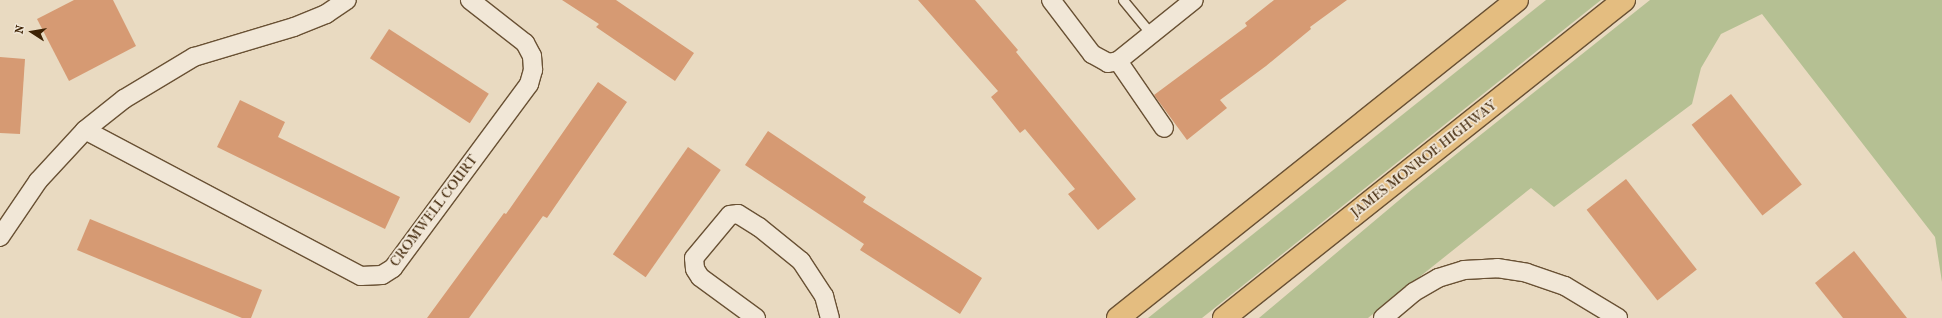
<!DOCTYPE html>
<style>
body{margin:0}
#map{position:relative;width:1942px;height:318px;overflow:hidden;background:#e9dac1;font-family:"IM FELL French Canon",serif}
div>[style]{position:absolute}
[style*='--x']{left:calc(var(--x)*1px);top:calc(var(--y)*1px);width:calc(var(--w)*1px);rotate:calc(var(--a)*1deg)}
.green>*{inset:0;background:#b5c093}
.building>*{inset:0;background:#d69a73;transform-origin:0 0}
.roads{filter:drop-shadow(1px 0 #695134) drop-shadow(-1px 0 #695134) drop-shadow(0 1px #695134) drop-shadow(0 -1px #695134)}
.lane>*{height:9px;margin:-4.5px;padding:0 4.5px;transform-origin:4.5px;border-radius:4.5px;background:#f1e7d7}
.street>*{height:18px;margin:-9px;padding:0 9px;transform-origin:9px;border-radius:9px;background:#f1e7d7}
.highway>*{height:22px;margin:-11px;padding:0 11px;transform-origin:11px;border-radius:11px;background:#e4bd80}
span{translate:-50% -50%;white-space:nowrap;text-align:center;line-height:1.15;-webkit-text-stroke:3.5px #f1e7d7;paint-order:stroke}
.street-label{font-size:14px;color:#3e2305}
.north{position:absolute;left:12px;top:12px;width:40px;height:40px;-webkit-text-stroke:3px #f1e7d7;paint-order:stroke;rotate:282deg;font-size:11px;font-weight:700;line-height:16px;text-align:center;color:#3e2305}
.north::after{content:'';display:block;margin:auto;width:14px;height:18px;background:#3e2305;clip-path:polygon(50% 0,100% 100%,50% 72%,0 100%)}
</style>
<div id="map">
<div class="green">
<i style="clip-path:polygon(1546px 0,1601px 0,1202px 318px,1148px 318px)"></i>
<i style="clip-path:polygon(1650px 0,1942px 0,1942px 282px,1935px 237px,1762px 14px,1721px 34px,1701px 68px,1692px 104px,1554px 207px,1531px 188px,1368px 318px,1259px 318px,1410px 191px)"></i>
</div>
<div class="building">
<i style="clip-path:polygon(74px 0,113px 0,136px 46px,69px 81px,37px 19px)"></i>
<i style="clip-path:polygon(562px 0,616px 0,694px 53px,675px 81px,596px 27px,599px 24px)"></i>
<i style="clip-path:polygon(918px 0,975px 0,1018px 50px,1016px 52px,1136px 199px,1098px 230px,1068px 194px,1075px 189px,1025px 129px,1020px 133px,991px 97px,998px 91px)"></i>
<i style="clip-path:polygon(1274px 0,1347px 0,1310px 27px,1311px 29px,1266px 66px,1220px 100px,1227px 108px,1187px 140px,1154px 95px,1247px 26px,1245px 23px)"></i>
<i style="left:389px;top:29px;width:119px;height:35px;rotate:33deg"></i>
<i style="clip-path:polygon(0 57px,25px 59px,20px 134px,0 133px)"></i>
<i style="clip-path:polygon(598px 82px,627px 102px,547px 218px,543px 216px,469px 318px,427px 318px,504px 213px,506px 214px)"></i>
<i style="left:1731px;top:94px;width:115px;height:50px;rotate:52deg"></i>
<i style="clip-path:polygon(240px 100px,285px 122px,278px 137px,400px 197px,385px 229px,217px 147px)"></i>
<i style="clip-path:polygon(768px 131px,866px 197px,863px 202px,982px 278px,960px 314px,860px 250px,864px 244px,745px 165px)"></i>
<i style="left:688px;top:147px;width:40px;height:131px;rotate:35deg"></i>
<i style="left:1626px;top:179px;width:115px;height:50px;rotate:52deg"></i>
<i style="clip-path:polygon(90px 219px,262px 290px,251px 318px,242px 318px,77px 250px)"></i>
<i style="clip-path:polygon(1854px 251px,1907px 318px,1843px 318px,1815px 283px)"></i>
</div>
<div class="roads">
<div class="lane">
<i style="--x:1123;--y:0;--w:44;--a:50.5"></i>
</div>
<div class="street">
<i style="--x:1051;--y:0;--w:68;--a:52.8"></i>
<i style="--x:1092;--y:54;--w:18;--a:29"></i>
<i style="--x:1108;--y:63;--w:10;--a:-11"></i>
<i style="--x:1118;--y:61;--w:97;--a:-38.8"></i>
<i style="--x:1118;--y:61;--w:81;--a:55.5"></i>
<i style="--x:85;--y:130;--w:312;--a:27.9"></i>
<i style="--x:361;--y:276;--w:21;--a:-3"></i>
<i style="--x:382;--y:275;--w:13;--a:-32"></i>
<i style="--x:393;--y:268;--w:229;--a:-53.5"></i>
<i style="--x:529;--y:84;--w:15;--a:-74"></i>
<i style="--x:533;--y:70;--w:14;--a:-94"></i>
<i style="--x:532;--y:56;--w:15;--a:-118"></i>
<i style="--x:525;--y:43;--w:70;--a:-142"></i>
<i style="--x:0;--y:237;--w:68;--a:-55.8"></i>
<i style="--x:38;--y:181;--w:69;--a:-47.3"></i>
<i style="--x:85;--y:130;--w:50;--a:-38.5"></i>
<i style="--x:124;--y:99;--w:82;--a:-31"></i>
<i style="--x:194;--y:57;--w:104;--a:-16.7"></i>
<i style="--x:294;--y:27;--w:35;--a:-22"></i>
<i style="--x:326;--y:14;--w:25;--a:-34"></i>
<i style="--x:756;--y:318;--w:69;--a:-143.8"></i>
<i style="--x:700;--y:277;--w:9;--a:-122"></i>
<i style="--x:695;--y:269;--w:11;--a:-95"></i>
<i style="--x:694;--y:258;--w:56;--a:-50.1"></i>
<i style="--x:730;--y:215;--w:8;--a:-7"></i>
<i style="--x:738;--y:214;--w:25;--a:32"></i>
<i style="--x:759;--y:227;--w:54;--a:39"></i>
<i style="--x:801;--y:261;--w:42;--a:56.7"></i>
<i style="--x:824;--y:296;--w:23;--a:75"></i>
<i style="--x:1383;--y:318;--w:40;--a:-40"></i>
<i style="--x:1414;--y:292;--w:28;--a:-30"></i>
<i style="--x:1438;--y:278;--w:27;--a:-17"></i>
<i style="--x:1464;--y:270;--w:33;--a:-3"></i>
<i style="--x:1497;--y:268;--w:30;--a:9"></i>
<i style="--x:1527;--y:273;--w:40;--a:18.9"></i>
<i style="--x:1565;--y:286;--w:62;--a:31.1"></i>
</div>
<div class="highway">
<i style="--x:1118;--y:318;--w:510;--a:-38.55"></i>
<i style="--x:1224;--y:318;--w:511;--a:-38.48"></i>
</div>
</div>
<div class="street-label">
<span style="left:1424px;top:159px;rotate:-38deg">JAMES MONROE HIGHWAY</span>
<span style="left:434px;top:211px;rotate:-53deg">CROMWELL COURT</span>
</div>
<div class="north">N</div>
</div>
